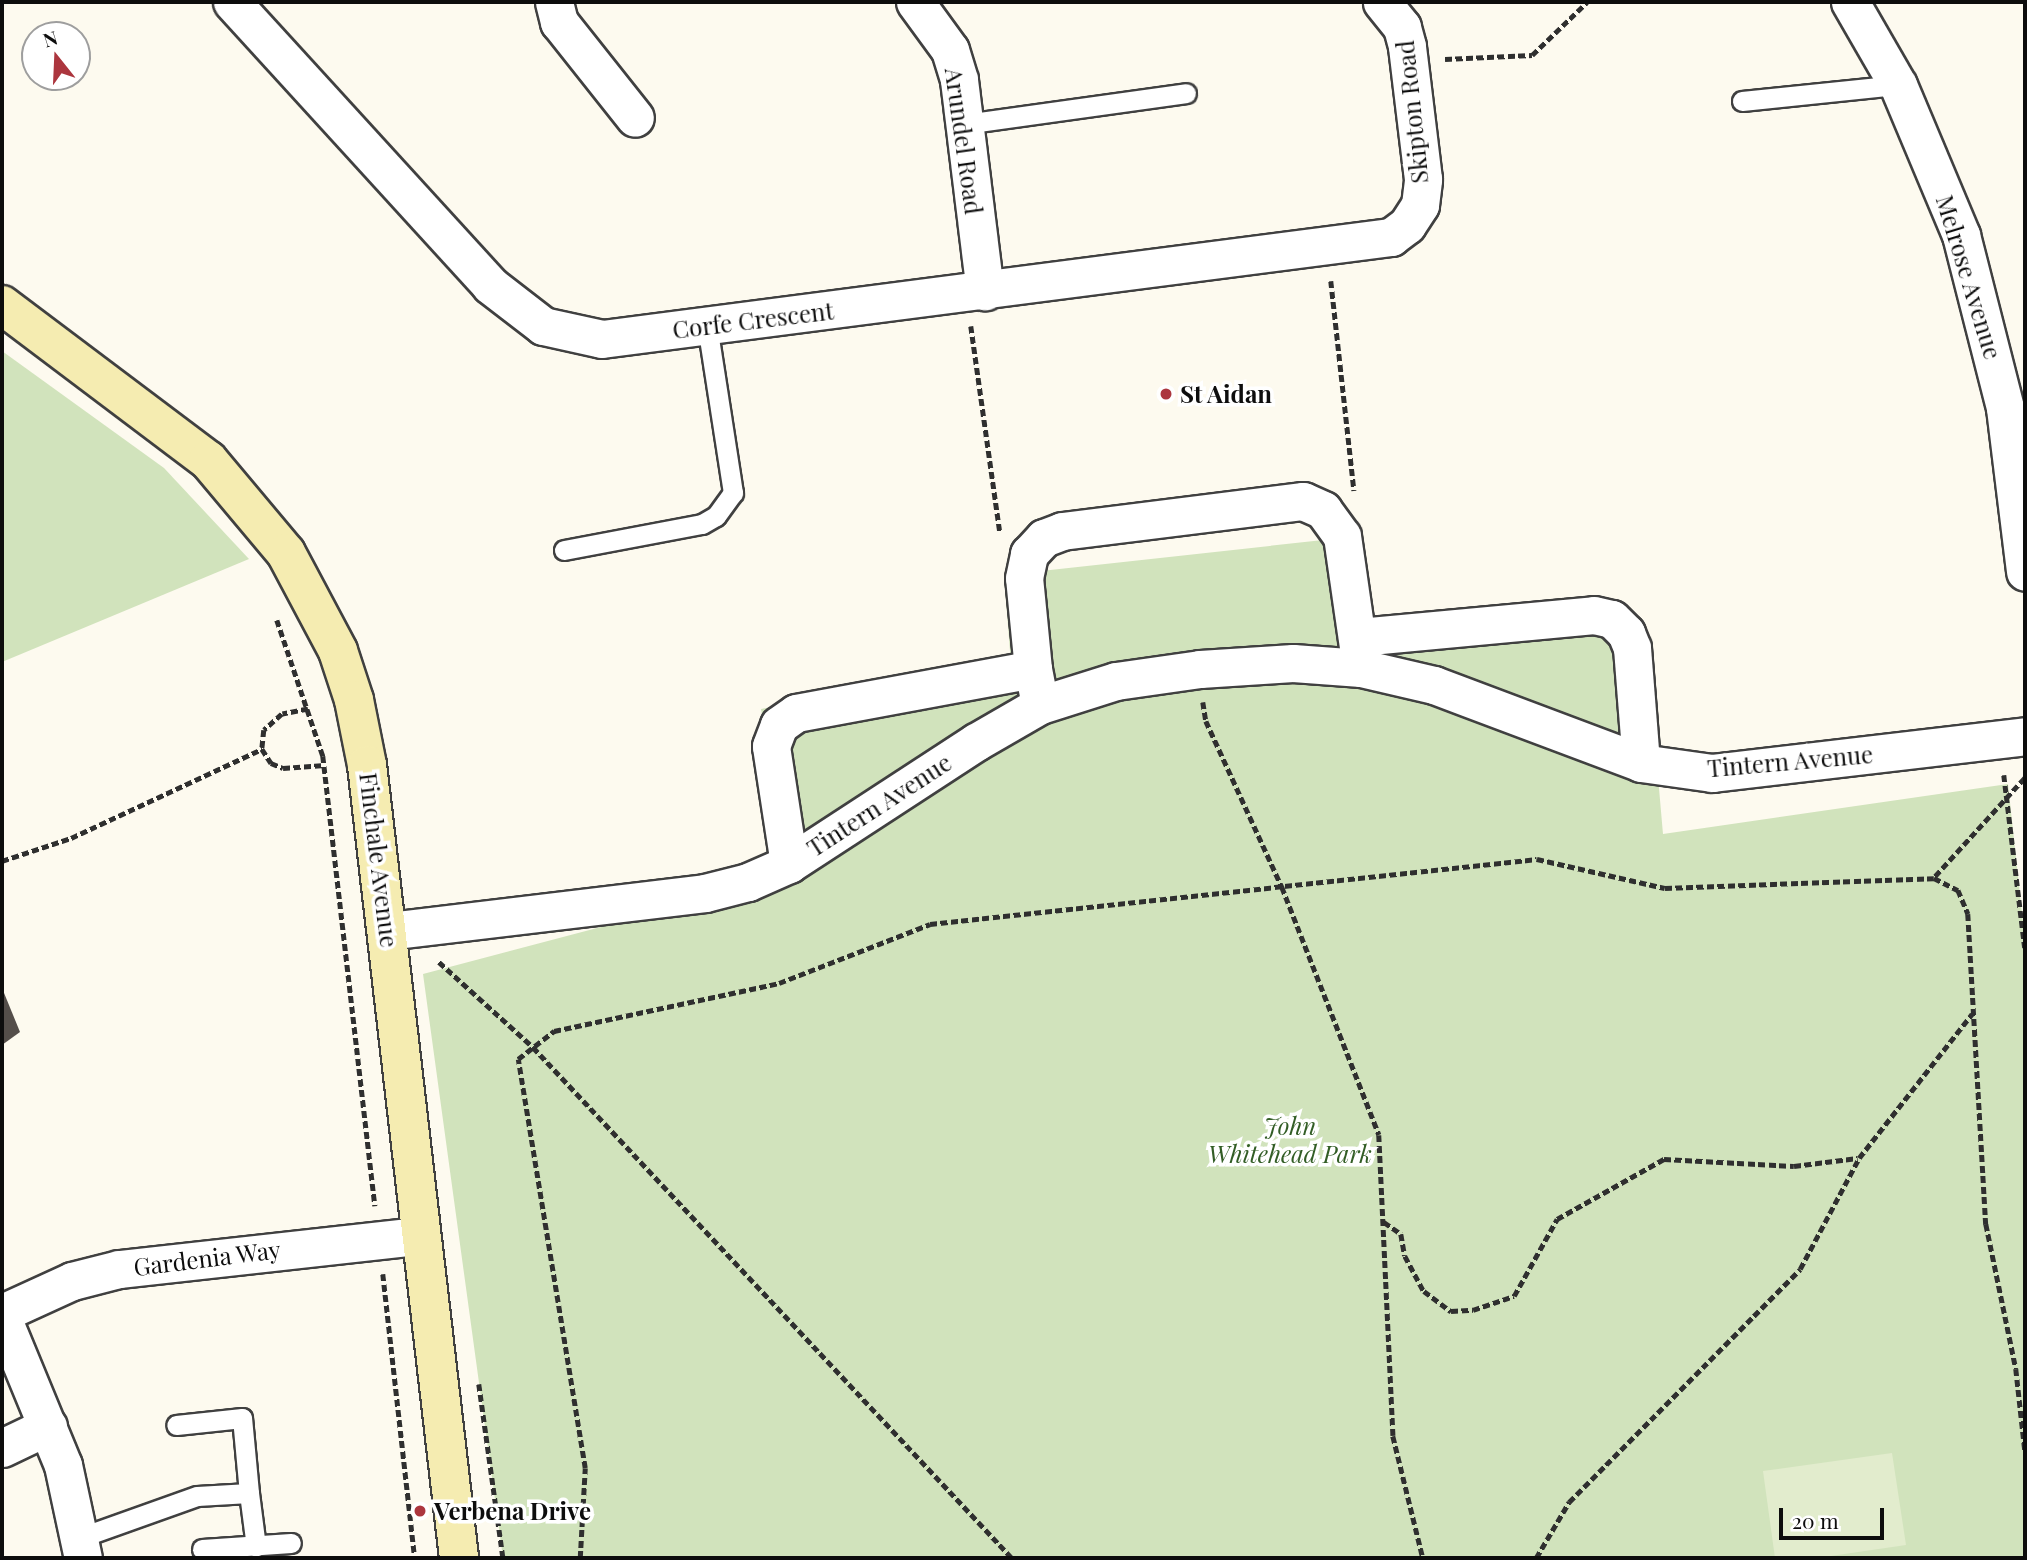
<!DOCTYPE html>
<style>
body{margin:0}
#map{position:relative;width:2027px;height:1560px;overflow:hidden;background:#fdfaef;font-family:"Playfair Display",serif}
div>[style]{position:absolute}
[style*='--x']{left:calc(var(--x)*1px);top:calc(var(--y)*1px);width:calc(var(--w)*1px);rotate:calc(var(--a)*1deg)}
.green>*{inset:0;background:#d1e3bc}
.pitch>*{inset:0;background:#e2eccd}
.building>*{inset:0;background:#544e4a}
.path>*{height:4.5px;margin-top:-2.25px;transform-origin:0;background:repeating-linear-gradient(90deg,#2f2f2f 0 7px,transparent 0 10.5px)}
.roads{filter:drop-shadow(2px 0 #404040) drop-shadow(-2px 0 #404040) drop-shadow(0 2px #404040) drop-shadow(0 -2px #404040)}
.lane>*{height:19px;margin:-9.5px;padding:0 9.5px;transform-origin:9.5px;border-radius:9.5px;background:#fff}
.street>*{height:37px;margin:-18.5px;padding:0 18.5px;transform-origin:18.5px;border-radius:18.5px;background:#fff}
.secondary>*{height:38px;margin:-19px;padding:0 19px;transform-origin:19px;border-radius:19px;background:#f5ecb1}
.dots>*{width:19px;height:19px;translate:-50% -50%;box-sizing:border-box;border:4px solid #fff;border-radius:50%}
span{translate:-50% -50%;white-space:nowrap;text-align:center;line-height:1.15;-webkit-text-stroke:7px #fff;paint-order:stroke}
.street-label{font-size:24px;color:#0d0d0d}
.poi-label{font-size:24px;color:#0d0d0d;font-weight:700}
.left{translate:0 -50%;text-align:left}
.park-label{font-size:24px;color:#325d25;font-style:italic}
.frame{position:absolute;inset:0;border:4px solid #0d0d0d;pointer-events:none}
.north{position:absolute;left:21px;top:21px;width:70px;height:70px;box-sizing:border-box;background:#fff;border:2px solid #9e9e9e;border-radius:50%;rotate:342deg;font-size:19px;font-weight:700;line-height:28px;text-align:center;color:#0d0d0d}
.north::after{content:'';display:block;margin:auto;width:24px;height:32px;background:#ac363e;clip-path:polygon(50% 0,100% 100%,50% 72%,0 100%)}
.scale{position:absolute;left:1779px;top:1508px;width:105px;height:32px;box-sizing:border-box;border:4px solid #0d0d0d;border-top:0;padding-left:9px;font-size:21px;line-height:24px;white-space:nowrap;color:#0d0d0d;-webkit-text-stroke:5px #fff;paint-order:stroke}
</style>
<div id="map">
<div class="green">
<i style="clip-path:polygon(2px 351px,164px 468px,249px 559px,2px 662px)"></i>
<i style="clip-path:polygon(1360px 536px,1374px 624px,1625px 611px,1654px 731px,1663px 834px,2008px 784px,2025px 941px,2025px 1558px,503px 1558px,423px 974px,783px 879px,789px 864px,761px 709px,1011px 664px,1004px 575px)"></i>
</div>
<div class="pitch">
<i style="clip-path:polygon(1892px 1453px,1906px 1545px,1817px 1558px,1775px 1558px,1763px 1471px)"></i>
</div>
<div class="building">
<i style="clip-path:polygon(2px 988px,20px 1032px,2px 1045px)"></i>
</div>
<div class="path">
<i style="--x:1445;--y:59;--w:87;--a:-2.6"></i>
<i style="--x:1532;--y:55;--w:76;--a:-43.9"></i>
<i style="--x:1331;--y:281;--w:211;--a:83.7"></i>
<i style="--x:971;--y:326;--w:208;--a:82"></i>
<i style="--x:277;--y:620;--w:144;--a:71.3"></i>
<i style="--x:323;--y:756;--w:453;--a:83.4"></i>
<i style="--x:1203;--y:702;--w:19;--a:81"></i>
<i style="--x:1206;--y:721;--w:183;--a:65.4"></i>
<i style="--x:1282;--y:887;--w:266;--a:68.6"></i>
<i style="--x:1379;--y:1135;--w:301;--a:87.3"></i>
<i style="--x:1393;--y:1436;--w:126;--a:76.2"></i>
<i style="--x:308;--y:709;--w:26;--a:169"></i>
<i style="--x:282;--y:714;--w:24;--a:138"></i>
<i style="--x:264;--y:730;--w:19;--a:96"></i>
<i style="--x:262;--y:749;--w:17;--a:57"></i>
<i style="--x:271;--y:763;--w:13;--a:23"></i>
<i style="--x:283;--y:768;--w:42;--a:-4.1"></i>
<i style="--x:2004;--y:775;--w:174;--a:83.1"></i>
<i style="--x:2025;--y:778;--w:135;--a:132.3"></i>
<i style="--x:1934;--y:878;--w:27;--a:27"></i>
<i style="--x:1958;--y:890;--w:26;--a:67"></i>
<i style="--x:1968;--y:914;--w:311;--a:86.7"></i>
<i style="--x:1986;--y:1224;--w:148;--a:78.3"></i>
<i style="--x:2016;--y:1369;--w:82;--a:83.7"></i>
<i style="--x:2;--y:861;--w:73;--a:-18.4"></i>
<i style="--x:71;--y:838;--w:211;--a:-25"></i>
<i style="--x:439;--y:962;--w:127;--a:42.1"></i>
<i style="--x:533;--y:1047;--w:700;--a:46.85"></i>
<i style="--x:1384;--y:1222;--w:21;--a:35"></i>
<i style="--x:1401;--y:1234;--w:22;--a:80"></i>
<i style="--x:1405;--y:1256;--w:40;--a:62"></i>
<i style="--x:1424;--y:1291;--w:34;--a:37"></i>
<i style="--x:1451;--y:1311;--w:22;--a:-3"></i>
<i style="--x:1473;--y:1310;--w:43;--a:-18.9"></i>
<i style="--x:1514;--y:1296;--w:88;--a:-60.8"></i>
<i style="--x:1557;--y:1219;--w:123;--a:-29.3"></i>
<i style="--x:1664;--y:1159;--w:130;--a:3.1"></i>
<i style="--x:1794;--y:1166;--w:64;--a:-7.1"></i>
<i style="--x:383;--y:1274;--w:286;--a:83.6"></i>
<i style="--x:479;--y:1384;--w:176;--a:82.1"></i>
<i style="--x:580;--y:1558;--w:90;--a:-86.8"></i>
<i style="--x:585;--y:1468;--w:414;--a:-99.3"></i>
<i style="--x:518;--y:1059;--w:46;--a:-37.9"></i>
<i style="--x:554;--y:1031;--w:230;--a:-12"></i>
<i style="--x:779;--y:983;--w:162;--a:-21.3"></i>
<i style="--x:930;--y:924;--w:610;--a:-6.11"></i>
<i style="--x:1537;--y:859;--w:131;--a:12.8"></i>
<i style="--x:1665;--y:888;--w:269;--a:-2.1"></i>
<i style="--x:1536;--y:1558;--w:65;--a:-59.5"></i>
<i style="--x:1569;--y:1502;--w:328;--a:-45.2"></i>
<i style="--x:1800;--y:1269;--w:126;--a:-62"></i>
<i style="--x:1859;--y:1158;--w:183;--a:-51.9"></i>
</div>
<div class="roads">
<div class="lane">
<i style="--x:1742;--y:101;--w:157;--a:-5.9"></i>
<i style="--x:964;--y:124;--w:224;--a:-7.9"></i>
<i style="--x:564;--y:550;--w:140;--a:-10.7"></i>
<i style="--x:702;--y:524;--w:16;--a:-30"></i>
<i style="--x:716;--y:516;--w:29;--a:-54"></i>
<i style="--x:733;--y:493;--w:170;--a:-98.8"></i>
<i style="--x:249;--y:1493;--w:54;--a:82.6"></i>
<i style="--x:79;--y:1538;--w:125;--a:-19.6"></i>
<i style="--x:197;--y:1496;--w:52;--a:-3.3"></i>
<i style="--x:249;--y:1493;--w:75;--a:-95.3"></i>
<i style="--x:242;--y:1418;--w:66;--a:173.9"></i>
<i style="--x:202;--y:1549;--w:89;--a:-3.9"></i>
</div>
<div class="street">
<i style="--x:232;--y:2;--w:383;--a:47.6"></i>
<i style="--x:490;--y:285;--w:67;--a:37.7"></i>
<i style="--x:543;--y:326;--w:60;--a:12.4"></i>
<i style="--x:602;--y:339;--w:796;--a:-7.37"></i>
<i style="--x:1391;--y:237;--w:20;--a:-37"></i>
<i style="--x:1407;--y:225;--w:24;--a:-57"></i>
<i style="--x:1420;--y:205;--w:26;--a:-83"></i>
<i style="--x:1423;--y:179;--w:134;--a:-96.9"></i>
<i style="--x:1407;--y:46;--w:20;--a:-105"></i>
<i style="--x:1402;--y:27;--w:32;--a:-129"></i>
<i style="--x:554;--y:2;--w:21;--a:76"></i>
<i style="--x:559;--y:22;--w:122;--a:51.6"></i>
<i style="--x:915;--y:2;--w:59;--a:53.9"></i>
<i style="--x:950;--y:50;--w:31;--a:73"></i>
<i style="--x:959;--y:80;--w:213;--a:83"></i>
<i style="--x:1850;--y:2;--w:96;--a:60"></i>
<i style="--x:1898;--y:85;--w:163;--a:67.2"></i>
<i style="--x:1961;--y:235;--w:179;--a:75.7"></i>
<i style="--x:2005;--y:408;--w:165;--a:83"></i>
<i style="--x:1359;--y:637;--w:236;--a:-5.3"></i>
<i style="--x:1594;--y:615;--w:18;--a:13"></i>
<i style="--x:1612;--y:619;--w:20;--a:45"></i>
<i style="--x:1626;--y:633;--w:16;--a:68"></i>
<i style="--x:1632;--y:648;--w:115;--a:85.5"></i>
<i style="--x:1033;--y:669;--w:91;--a:-95.6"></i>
<i style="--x:1024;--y:578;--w:25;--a:-78"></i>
<i style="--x:1029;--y:554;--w:22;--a:-47"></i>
<i style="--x:1044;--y:538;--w:19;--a:-21"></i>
<i style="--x:1062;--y:531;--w:243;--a:-7.1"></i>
<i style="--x:1303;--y:501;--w:22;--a:24"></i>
<i style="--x:1323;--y:510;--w:32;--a:54"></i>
<i style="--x:1342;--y:536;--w:133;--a:81.8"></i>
<i style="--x:789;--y:864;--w:119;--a:-98.7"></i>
<i style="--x:771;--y:746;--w:22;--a:-69"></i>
<i style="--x:779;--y:725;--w:21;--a:-35"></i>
<i style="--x:796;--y:713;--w:241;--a:-10.5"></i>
<i style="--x:1033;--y:669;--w:25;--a:79"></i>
<i style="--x:388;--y:931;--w:319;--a:-6.8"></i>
<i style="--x:705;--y:893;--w:44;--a:-14.3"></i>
<i style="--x:748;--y:882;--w:45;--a:-23.7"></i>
<i style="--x:789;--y:864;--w:223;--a:-33.1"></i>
<i style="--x:976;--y:742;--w:74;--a:-30"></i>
<i style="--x:1040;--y:705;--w:80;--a:-17.5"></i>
<i style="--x:1116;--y:681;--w:85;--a:-8.1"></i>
<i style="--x:1200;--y:669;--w:93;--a:-3.7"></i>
<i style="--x:1293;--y:663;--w:68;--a:4.2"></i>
<i style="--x:1361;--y:668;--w:75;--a:13.1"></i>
<i style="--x:1434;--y:685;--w:221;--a:20.6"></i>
<i style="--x:1641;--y:763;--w:72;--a:8"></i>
<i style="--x:1712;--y:773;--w:315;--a:-6.7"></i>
<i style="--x:2;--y:1313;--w:77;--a:-24.6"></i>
<i style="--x:72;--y:1281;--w:49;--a:-14.3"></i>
<i style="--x:119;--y:1269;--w:303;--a:-6.3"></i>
<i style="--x:2;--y:1317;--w:160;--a:67.6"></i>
<i style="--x:63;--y:1465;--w:95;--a:77.9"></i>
<i style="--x:2;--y:1448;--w:51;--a:-25.6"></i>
</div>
<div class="secondary">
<i style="--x:2;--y:305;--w:258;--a:37"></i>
<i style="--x:208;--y:460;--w:121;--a:50"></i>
<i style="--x:286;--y:553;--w:111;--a:62"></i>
<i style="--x:338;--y:651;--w:52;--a:71.9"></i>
<i style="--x:354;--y:700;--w:66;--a:78.7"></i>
<i style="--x:367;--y:765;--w:798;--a:83.38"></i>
</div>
</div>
<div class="dots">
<i style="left:1166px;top:394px;background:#ac363e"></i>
<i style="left:420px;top:1511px;background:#ac363e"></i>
</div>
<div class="street-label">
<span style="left:1412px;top:112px;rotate:-96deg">Skipton Road</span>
<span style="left:964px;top:141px;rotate:82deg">Arundel Road</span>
<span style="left:1969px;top:277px;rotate:73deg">Melrose Avenue</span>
<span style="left:753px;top:320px;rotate:-7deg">Corfe Crescent</span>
<span style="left:1790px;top:761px;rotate:-5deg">Tintern Avenue</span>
<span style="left:879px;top:805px;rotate:-33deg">Tintern Avenue</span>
<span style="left:379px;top:860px;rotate:83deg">Finchale Avenue</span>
<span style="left:207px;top:1258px;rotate:-7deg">Gardenia Way</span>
</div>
<div class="poi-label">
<span class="left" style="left:1180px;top:394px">St Aidan</span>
<span class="left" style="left:434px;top:1511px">Verbena Drive</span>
</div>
<div class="park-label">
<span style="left:1290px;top:1140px">John<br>Whitehead Park</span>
</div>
<div class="frame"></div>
<div class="north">N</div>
<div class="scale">20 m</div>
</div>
